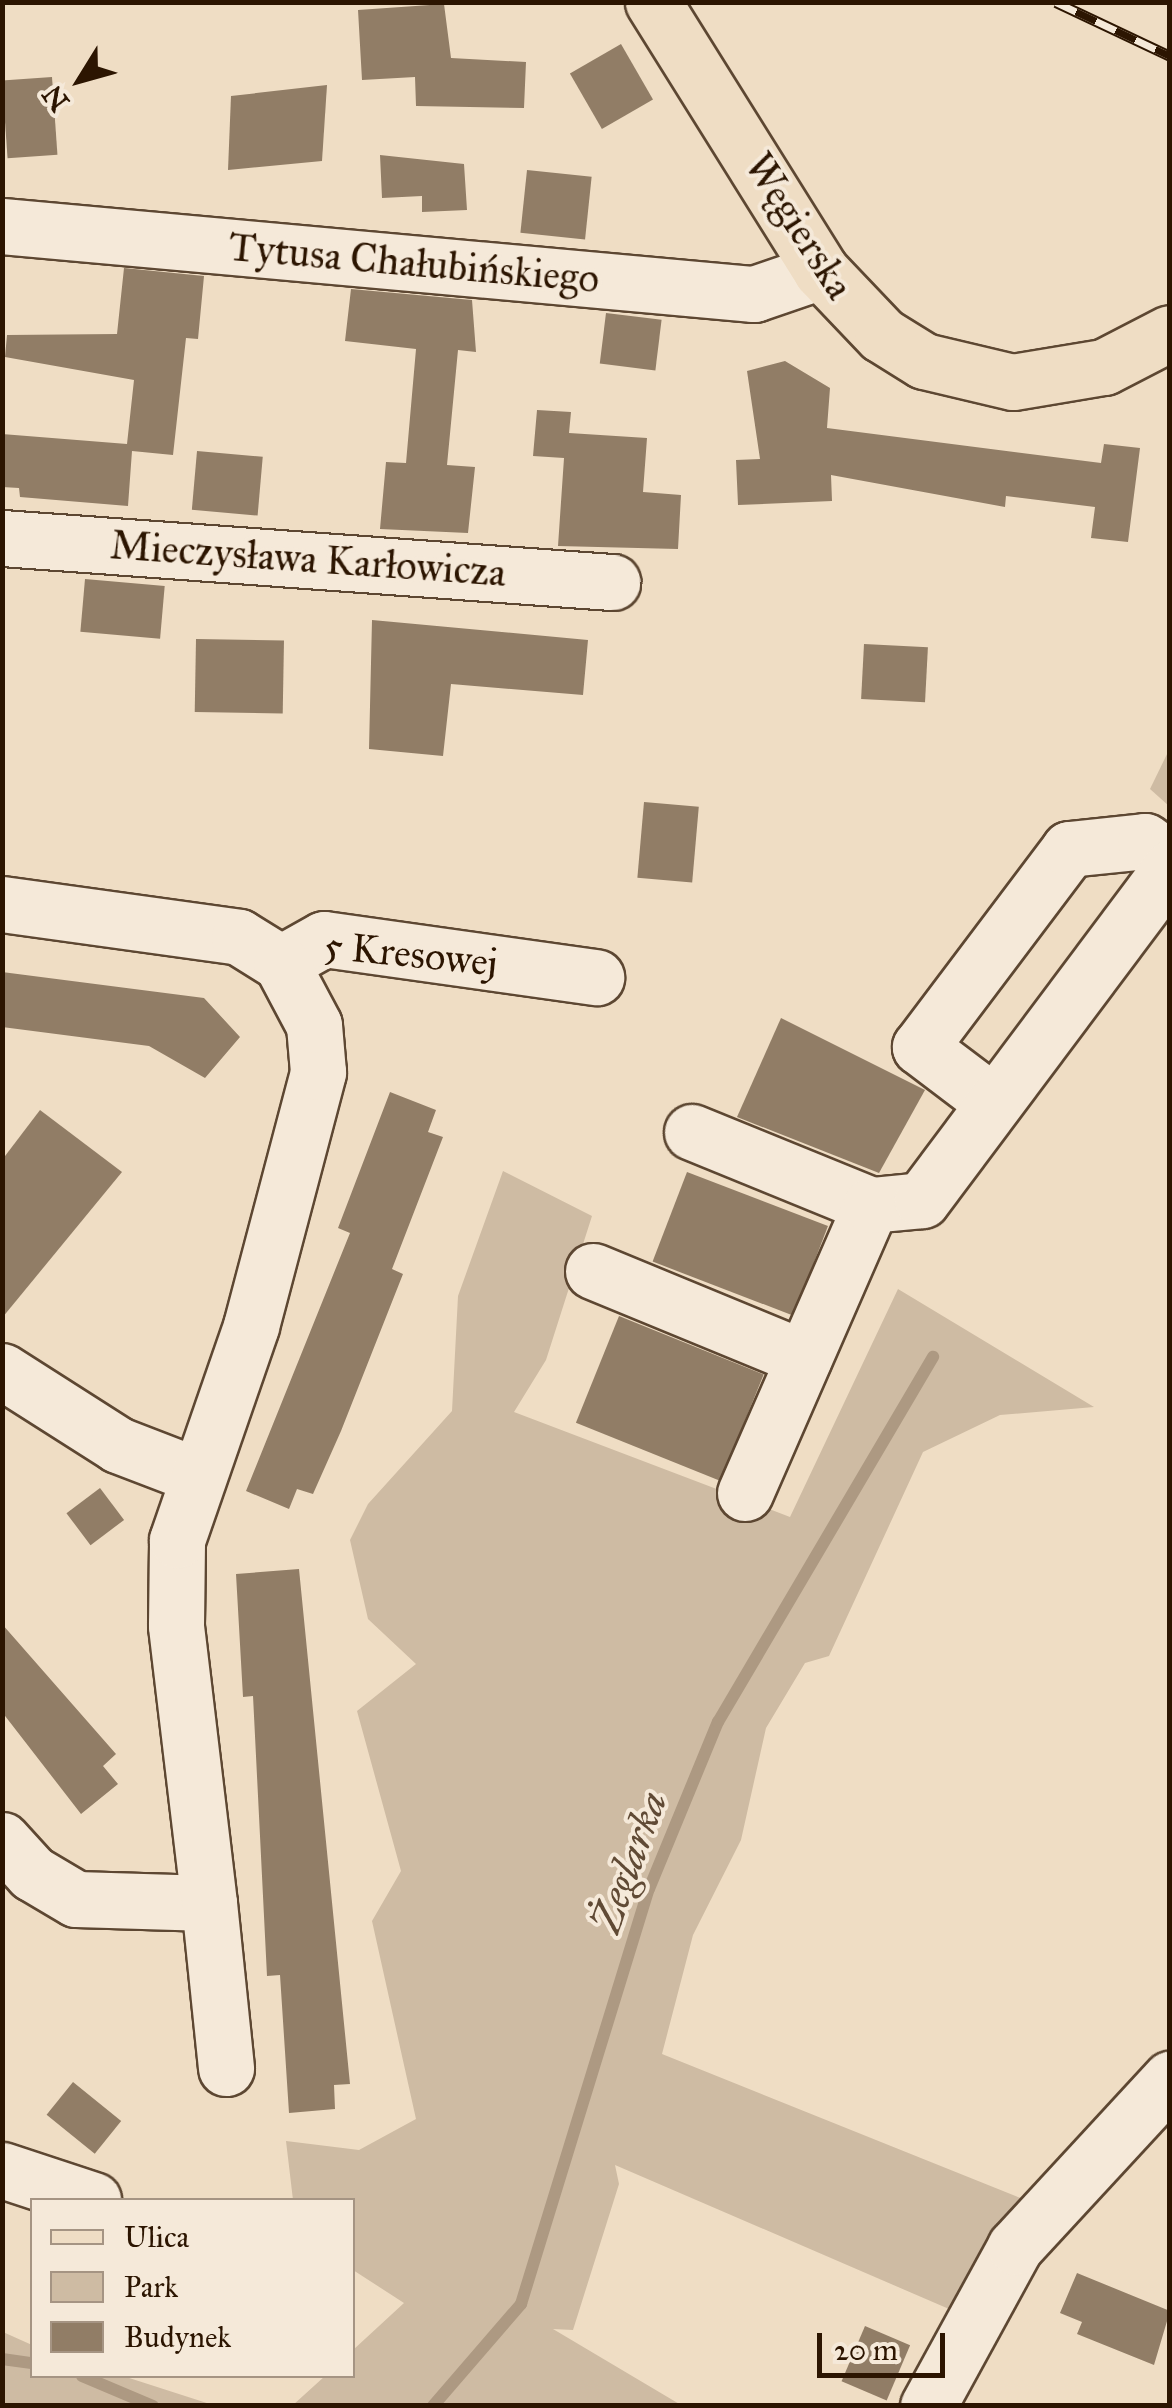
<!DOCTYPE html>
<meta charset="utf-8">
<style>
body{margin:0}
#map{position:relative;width:1172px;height:2408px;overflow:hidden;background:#efddc4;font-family:"IM FELL Great Primer",serif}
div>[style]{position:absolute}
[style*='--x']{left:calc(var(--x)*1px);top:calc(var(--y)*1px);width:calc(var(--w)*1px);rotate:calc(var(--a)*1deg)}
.green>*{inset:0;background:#cebba3}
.stream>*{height:12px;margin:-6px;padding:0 6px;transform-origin:6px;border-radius:6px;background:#ad9982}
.building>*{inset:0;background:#917d66;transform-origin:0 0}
.roads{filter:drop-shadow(2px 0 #5d4732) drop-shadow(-2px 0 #5d4732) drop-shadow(0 2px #5d4732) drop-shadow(0 -2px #5d4732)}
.minor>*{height:55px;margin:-27.5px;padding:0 27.5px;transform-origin:27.5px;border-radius:27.5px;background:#f5e9d9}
.major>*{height:55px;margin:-27.5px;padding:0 27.5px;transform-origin:27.5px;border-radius:27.5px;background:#efddc4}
.rail>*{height:11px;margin-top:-5.5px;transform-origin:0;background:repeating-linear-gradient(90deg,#f5e9d9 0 22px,#2c1501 0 44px);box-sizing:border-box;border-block:2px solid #2c1501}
span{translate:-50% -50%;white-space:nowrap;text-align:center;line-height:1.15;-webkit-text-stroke:8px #f5e9d9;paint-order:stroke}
.street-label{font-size:40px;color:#2c1501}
.water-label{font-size:42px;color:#604a35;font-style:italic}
.frame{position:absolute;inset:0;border:5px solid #2c1501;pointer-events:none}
.legend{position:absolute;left:30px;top:2198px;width:325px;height:180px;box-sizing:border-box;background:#f5e9d9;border:2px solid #a59483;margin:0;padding:12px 18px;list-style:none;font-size:30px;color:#2c1501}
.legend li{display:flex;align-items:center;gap:20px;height:50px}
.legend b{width:50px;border:2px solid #a59483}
.north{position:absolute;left:30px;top:30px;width:100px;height:100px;-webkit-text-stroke:8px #f5e9d9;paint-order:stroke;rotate:233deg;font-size:28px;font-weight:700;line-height:40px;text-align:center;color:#2c1501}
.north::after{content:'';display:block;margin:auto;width:35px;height:45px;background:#2c1501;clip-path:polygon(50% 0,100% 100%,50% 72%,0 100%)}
.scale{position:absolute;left:817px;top:2333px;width:128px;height:45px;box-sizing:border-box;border:5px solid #2c1501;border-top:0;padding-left:12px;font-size:30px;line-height:35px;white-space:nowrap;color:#2c1501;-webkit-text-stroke:8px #f5e9d9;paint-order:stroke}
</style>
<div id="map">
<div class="green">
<i style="clip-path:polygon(1169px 750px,1169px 806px,1150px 789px)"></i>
<i style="clip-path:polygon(503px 1171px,592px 1216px,546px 1360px,514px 1412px,790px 1517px,898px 1289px,1094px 1407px,1000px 1415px,923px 1452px,829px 1656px,805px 1663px,766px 1728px,741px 1840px,693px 1935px,662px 2054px,1033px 2203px,956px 2312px,615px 2165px,619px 2184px,573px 2330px,553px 2329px,681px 2405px,293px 2405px,325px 2376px,352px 2376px,353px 2350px,404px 2303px,353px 2270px,352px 2200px,293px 2200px,286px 2141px,359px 2150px,416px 2119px,372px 1921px,401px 1871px,357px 1711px,416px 1664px,368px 1619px,350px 1540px,368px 1504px,452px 1411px,458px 1296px)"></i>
<i style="clip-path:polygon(3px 2332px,32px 2345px,32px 2376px,123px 2376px,213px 2405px,3px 2405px)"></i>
</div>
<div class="stream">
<i style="--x:2;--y:2359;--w:30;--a:8"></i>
<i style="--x:82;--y:2376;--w:77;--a:22.9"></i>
<i style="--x:433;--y:2406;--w:135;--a:-49.2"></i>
<i style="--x:521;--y:2304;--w:434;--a:-72.9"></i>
<i style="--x:649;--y:1889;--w:181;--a:-67.6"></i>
<i style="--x:718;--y:1722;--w:424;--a:-59.5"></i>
</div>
<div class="building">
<i style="clip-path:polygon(444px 4px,451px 58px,526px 62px,524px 108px,416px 106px,415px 77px,362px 80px,358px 10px)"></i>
<i style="left:621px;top:44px;width:64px;height:59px;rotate:60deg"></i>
<i style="left:52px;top:77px;width:78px;height:50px;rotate:86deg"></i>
<i style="clip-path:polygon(327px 85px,322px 161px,228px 170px,231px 96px)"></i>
<i style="clip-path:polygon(380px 155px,464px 164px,467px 210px,422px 212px,422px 196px,382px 198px)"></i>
<i style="left:527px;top:170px;width:65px;height:63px;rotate:6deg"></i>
<i style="clip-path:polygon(124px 268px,204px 276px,198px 339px,186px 338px,173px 455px,132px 451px,128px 506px,20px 497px,19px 488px,2px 487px,2px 434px,127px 444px,134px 380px,5px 357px,7px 335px,117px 334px)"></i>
<i style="clip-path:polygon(351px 289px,472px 300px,476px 352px,458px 350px,447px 465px,475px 467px,468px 533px,380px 529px,386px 462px,406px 463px,416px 349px,345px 341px)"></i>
<i style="left:606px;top:313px;width:56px;height:51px;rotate:7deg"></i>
<i style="clip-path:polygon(785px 361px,830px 388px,827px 428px,1101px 463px,1104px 444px,1140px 448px,1128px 542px,1091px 538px,1095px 507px,1006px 496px,1005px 507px,831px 475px,832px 501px,738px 505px,736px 460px,760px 459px,747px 371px)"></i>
<i style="clip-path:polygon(537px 410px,571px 412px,569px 433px,647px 438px,643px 492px,681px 495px,678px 549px,558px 546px,564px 458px,533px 456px)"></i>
<i style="left:197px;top:451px;width:66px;height:59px;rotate:5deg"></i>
<i style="left:85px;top:579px;width:80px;height:53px;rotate:5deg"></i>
<i style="clip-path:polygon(372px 620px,588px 640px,583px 695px,451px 684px,443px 756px,369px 749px)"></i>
<i style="left:196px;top:639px;width:88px;height:73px;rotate:1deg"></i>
<i style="left:864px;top:644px;width:64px;height:55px;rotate:3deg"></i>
<i style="left:644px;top:802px;width:55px;height:76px;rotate:5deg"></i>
<i style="clip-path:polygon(2px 972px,204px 998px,240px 1037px,205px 1078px,149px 1046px,2px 1027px)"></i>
<i style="clip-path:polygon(781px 1018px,925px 1090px,879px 1173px,737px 1117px)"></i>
<i style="clip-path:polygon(390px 1092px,436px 1110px,428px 1132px,443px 1137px,392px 1269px,403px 1274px,341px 1431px,313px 1494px,297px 1489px,289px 1509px,246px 1491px,350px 1233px,338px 1228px)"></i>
<i style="clip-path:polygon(40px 1110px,122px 1172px,2px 1318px,2px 1160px)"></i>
<i style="left:687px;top:1172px;width:151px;height:96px;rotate:21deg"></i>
<i style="left:619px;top:1316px;width:156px;height:115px;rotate:22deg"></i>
<i style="left:100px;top:1488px;width:40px;height:42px;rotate:53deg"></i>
<i style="clip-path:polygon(299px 1569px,350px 2084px,334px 2085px,335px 2109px,289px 2113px,280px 1975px,267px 1976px,253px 1696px,243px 1697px,236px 1574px)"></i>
<i style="clip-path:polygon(2px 1624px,116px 1754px,103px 1766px,118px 1784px,81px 1814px,2px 1712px)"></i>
<i style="left:73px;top:2082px;width:62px;height:42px;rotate:39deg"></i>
<i style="clip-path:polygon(1077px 2273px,1170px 2311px,1154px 2365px,1077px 2334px,1082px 2322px,1060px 2313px)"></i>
<i style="left:865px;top:2326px;width:49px;height:60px;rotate:23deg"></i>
</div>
<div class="roads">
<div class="minor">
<i style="--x:2;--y:226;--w:755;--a:5.17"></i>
<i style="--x:754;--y:294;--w:71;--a:-18.9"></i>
<i style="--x:2;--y:538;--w:612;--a:4.13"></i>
<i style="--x:2;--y:904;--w:239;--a:7.9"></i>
<i style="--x:239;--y:937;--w:49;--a:31.8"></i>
<i style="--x:281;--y:963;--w:49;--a:-29.2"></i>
<i style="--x:324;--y:939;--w:275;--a:8"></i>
<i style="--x:994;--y:1103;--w:93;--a:-142.9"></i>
<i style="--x:920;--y:1047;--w:248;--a:-53"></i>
<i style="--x:1069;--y:849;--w:76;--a:-6"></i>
<i style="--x:1145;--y:841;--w:31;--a:36"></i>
<i style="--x:692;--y:1132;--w:193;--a:22.2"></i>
<i style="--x:593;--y:1271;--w:228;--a:22.4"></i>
<i style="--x:2;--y:1371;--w:138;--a:32.5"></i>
<i style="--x:118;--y:1445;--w:84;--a:21"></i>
<i style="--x:745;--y:1493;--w:314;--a:-66.4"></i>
<i style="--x:871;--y:1205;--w:51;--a:-5.6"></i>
<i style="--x:922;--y:1200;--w:414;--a:-53.2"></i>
<i style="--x:2;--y:1840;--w:45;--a:47.7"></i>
<i style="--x:32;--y:1873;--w:51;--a:30.6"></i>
<i style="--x:76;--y:1899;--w:133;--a:1.7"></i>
<i style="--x:209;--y:1903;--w:280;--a:-96.8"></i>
<i style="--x:176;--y:1625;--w:85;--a:-89.3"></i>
<i style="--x:177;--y:1540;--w:226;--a:-70.9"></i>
<i style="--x:251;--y:1326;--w:263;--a:-75.2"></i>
<i style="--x:318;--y:1072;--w:47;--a:-94.9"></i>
<i style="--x:314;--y:1025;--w:70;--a:-118"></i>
<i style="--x:209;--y:1903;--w:166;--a:84.1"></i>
<i style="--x:2;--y:2170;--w:96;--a:18.2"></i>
<i style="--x:928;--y:2406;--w:181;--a:-61.3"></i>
<i style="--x:1015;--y:2247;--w:229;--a:-47.3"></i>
</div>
<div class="major">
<i style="--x:653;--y:2;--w:317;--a:58"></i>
<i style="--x:821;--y:271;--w:88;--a:46.4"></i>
<i style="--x:882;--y:335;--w:49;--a:31.8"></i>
<i style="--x:924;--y:361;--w:91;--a:13.3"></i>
<i style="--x:1013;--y:382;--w:92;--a:-9.4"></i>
<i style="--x:1104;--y:367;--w:74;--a:-27.3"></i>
</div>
</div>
<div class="rail">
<i style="--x:1056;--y:2;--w:126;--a:25.3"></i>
</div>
<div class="street-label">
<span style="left:799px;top:226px;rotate:57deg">Węgierska</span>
<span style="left:414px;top:263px;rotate:5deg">Tytusa Chałubińskiego</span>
<span style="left:308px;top:559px;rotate:4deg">Mieczysława Karłowicza</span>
<span style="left:411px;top:954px;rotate:6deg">5 Kresowej</span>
</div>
<div class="water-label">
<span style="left:629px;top:1862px;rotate:-70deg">Żeglarka</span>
</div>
<div class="frame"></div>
<ul class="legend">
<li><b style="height:12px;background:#efddc4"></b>Ulica</li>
<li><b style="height:28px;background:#cebba3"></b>Park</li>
<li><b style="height:28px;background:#917d66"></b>Budynek</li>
</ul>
<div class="north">N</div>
<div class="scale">20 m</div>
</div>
